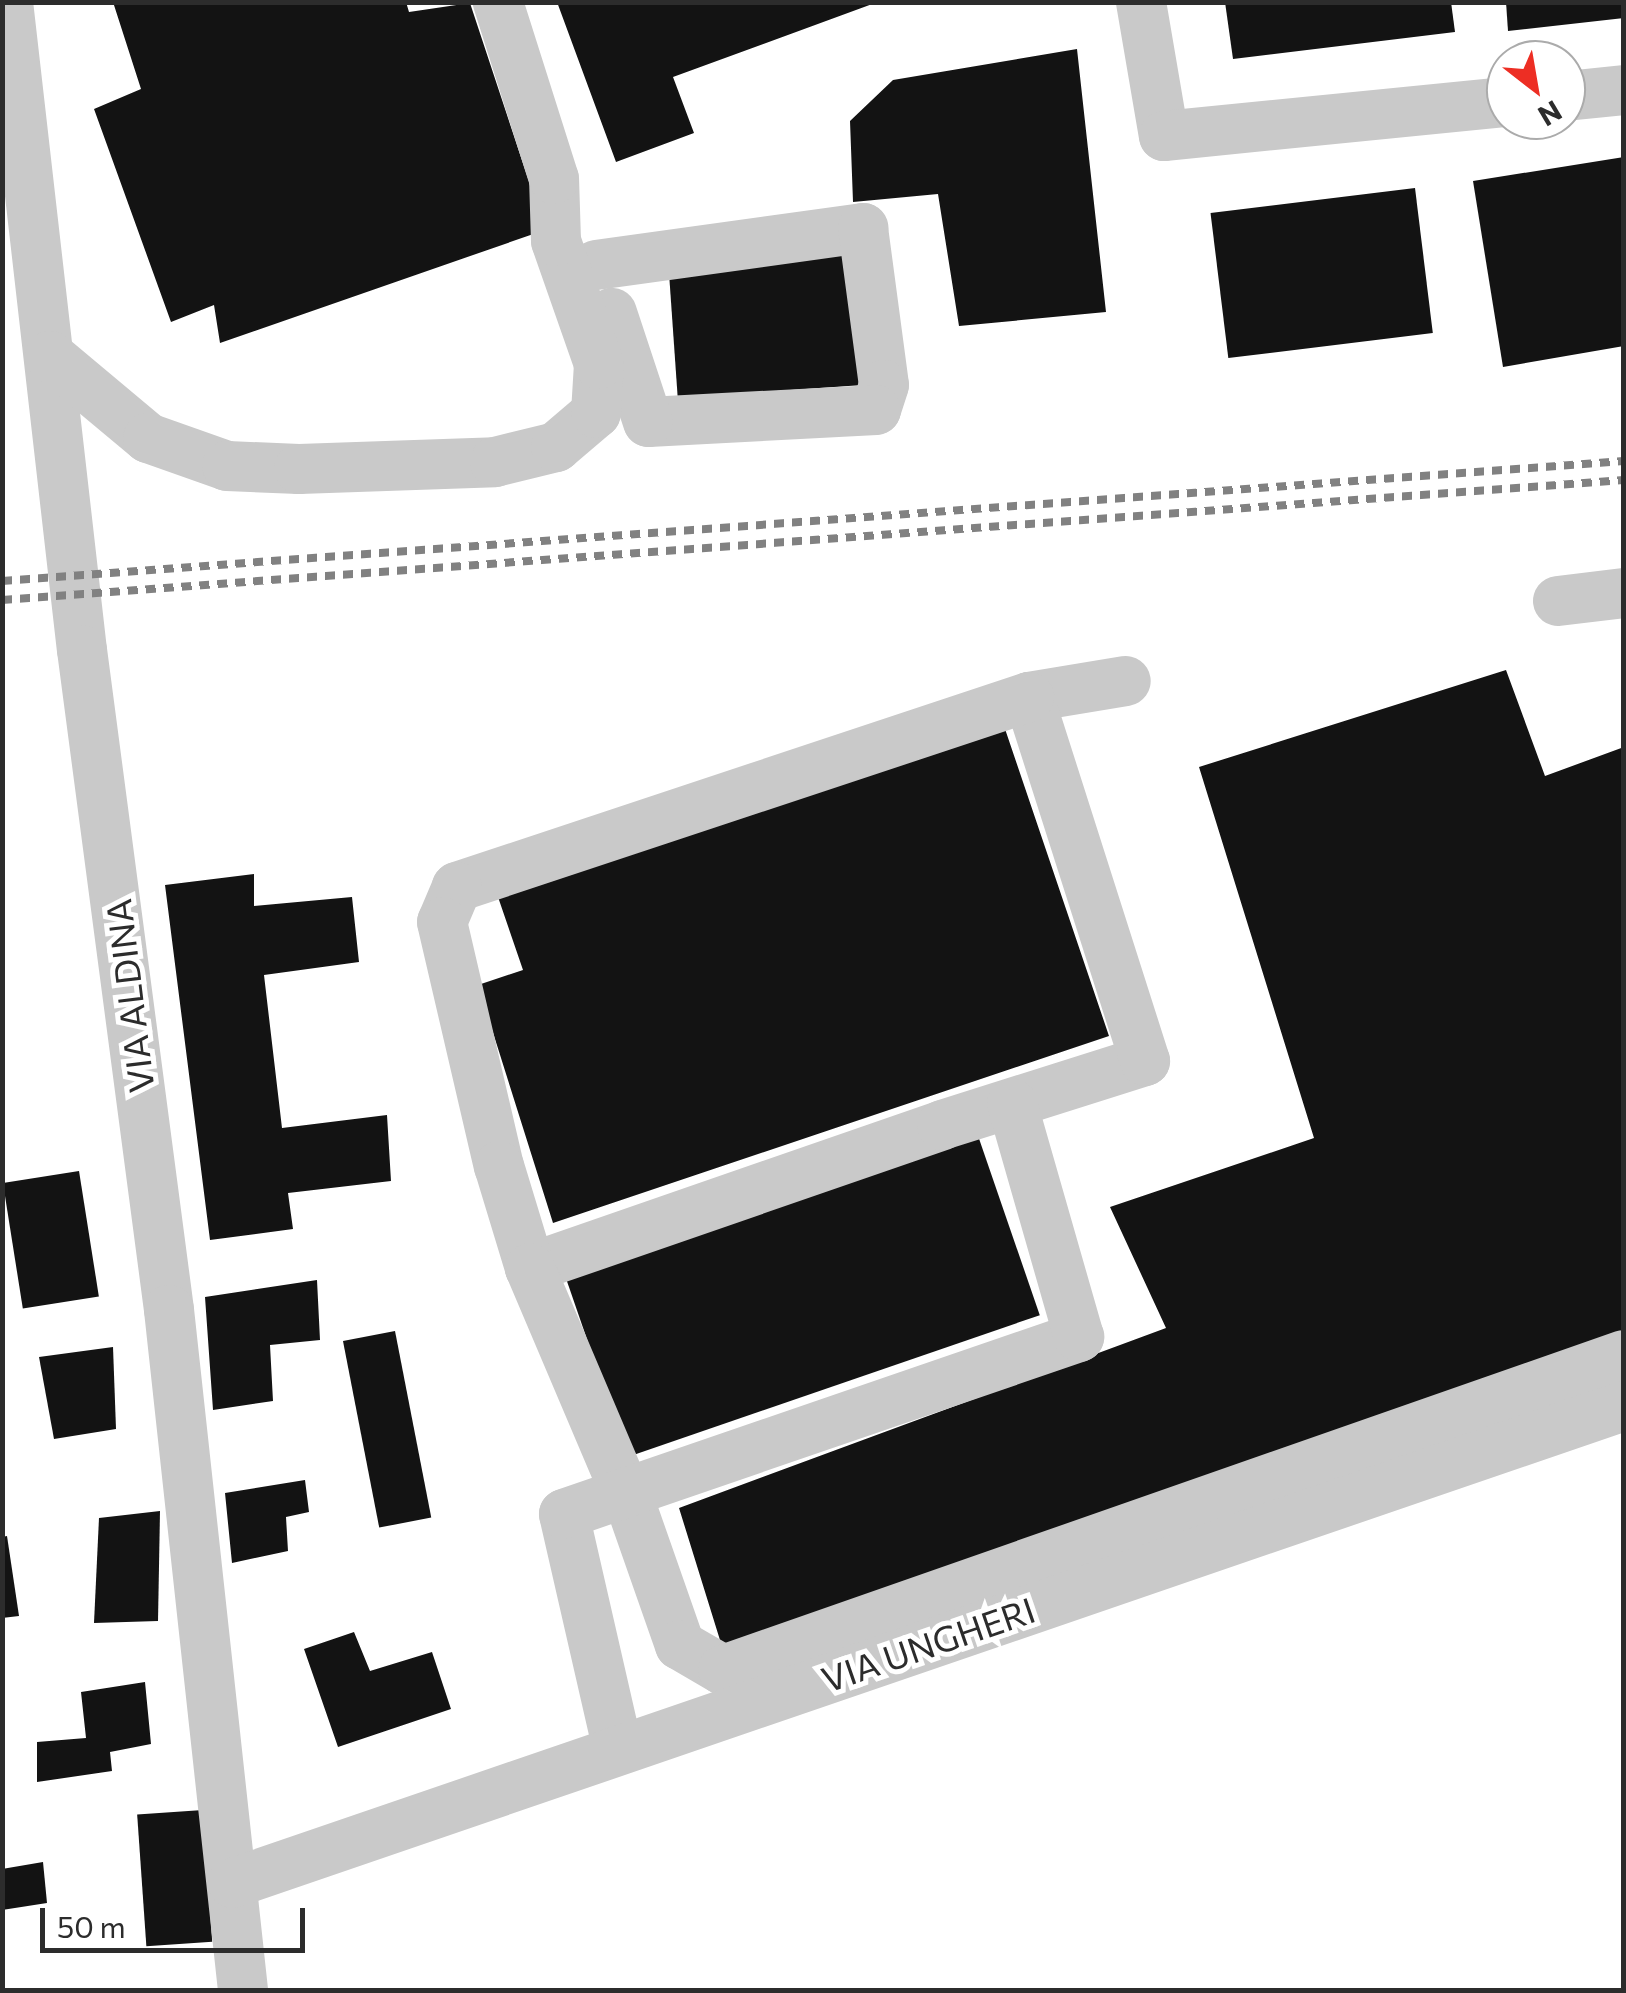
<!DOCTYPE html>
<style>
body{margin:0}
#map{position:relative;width:1626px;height:1993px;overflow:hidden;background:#fff;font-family:Commissioner,sans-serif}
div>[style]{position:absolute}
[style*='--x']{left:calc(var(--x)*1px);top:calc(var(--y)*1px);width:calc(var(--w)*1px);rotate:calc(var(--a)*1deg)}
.building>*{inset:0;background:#131313;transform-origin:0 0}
.minor>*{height:50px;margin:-25px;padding:0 25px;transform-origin:25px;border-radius:25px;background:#c9c9c9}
.rail>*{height:8px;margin-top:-4px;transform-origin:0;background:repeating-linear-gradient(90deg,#818181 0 10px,transparent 0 18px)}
span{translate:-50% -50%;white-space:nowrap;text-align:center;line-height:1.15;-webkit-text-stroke:10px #fff;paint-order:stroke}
.street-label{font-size:35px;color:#2c2c2c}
.frame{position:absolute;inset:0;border:5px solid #2c2c2c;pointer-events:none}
.north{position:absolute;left:1486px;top:40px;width:100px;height:100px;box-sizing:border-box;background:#fff;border:2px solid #ababab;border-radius:50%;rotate:149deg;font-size:28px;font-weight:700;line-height:40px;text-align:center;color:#2c2c2c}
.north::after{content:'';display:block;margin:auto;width:35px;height:45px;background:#ed2e24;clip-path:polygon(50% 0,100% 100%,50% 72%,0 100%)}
.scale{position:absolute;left:40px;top:1908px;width:265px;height:45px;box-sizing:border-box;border:5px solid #2c2c2c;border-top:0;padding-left:12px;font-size:30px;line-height:35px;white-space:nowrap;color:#2c2c2c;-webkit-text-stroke:8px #fff;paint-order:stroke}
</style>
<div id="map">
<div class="building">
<i style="clip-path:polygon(113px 2px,406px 2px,409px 12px,470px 3px,545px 230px,220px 343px,214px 305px,171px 322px,94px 109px,141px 89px)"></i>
<i style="clip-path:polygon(557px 2px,874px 2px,875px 3px,673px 77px,694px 133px,616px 162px)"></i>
<i style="clip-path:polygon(1225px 2px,1451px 2px,1455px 32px,1233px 59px)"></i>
<i style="clip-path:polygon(1506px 2px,1624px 2px,1624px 18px,1508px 31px)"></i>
<i style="clip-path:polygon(1077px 49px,1106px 312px,959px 326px,938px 194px,853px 202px,850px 121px,893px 80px)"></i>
<i style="clip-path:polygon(1624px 157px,1624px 346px,1503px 367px,1473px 181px)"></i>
<i style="left:1415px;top:188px;width:146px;height:206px;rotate:83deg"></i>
<i style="left:857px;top:252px;width:133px;height:189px;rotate:86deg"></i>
<i style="clip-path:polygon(1506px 670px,1545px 776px,1624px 747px,1624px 1338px,724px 1653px,679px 1508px,1166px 1328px,1110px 1207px,1314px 1138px,1199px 767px)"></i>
<i style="clip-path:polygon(1003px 723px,1109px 1036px,553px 1223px,478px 985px,523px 970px,498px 897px)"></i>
<i style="clip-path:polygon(254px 874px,254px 906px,352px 897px,359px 962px,264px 975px,282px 1128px,387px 1115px,391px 1181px,288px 1193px,293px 1229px,210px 1240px,165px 885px)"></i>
<i style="left:975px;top:1127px;width:199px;height:436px;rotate:71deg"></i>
<i style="left:79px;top:1171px;width:127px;height:77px;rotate:81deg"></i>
<i style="clip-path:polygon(317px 1280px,320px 1340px,270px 1345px,273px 1401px,213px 1410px,205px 1297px)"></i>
<i style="left:395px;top:1331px;width:190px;height:53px;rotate:79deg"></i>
<i style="clip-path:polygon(113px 1347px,116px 1429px,54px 1439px,39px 1357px)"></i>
<i style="clip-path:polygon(305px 1480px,309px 1512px,286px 1517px,288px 1551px,232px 1563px,225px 1493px)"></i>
<i style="clip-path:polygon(160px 1511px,158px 1621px,94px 1623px,99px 1518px)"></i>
<i style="clip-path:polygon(7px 1536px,19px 1616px,2px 1618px,2px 1537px)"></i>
<i style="clip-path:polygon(354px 1632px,370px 1671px,432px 1652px,451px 1709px,338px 1747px,304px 1649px)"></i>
<i style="clip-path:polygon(145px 1682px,151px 1744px,110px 1752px,112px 1771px,37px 1782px,37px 1742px,86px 1738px,81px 1692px)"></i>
<i style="left:203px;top:1810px;width:132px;height:66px;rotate:86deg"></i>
<i style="clip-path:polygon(43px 1862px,47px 1903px,2px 1910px,2px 1869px)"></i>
</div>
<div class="minor">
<i style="--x:8;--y:2;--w:652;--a:83.49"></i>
<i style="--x:82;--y:650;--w:666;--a:82.49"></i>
<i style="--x:169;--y:1310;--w:684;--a:83.79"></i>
<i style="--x:1141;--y:2;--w:136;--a:80.3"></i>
<i style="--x:1164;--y:136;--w:344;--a:-5.7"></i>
<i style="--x:1566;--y:96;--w:58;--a:-5.9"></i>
<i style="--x:596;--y:265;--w:270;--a:-7.9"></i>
<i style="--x:863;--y:228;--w:158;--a:82.4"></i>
<i style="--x:884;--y:385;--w:26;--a:108"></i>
<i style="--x:876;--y:410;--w:228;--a:177"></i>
<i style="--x:648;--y:422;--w:115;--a:-108.3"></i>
<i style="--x:50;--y:356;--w:128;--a:39.9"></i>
<i style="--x:148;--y:438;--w:84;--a:19.5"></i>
<i style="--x:227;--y:466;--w:72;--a:2.4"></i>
<i style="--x:299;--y:469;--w:196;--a:-2"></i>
<i style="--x:495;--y:462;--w:63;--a:-13.8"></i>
<i style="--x:556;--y:447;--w:52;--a:-40.4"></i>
<i style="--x:596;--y:413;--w:49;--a:-86.5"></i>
<i style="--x:599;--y:364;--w:130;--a:-109.3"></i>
<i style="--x:556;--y:241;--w:62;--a:-91.8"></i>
<i style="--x:554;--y:179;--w:186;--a:-107.6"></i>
<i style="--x:1558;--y:601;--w:66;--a:-6.9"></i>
<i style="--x:1029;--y:697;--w:98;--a:-9.4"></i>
<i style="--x:530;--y:1268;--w:436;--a:-19.1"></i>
<i style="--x:942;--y:1125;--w:213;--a:-17.5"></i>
<i style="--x:1145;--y:1061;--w:382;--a:-107.7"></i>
<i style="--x:1029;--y:697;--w:603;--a:161.63"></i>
<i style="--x:457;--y:887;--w:38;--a:113"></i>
<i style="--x:442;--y:922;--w:251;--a:76.9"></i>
<i style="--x:499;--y:1166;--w:107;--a:73.1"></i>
<i style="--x:530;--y:1268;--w:264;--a:67"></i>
<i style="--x:633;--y:1511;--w:142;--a:70.7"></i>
<i style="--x:680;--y:1645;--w:50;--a:30.2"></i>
<i style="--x:723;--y:1670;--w:954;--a:-19.27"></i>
<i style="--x:618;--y:1750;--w:242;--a:-102.9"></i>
<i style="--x:564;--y:1514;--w:545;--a:-18.97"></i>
<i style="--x:1079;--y:1337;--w:243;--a:-106"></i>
<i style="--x:233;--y:1883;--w:1471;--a:-18.93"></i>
</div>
<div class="rail">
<i style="--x:2;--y:581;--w:1626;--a:-4.23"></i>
<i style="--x:2;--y:600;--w:1626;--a:-4.23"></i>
</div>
<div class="street-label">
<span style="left:129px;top:996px;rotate:-97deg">VIA ALDINA</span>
<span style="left:928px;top:1644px;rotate:-19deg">VIA UNGHERI</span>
</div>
<div class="frame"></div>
<div class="north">N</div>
<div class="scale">50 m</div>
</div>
